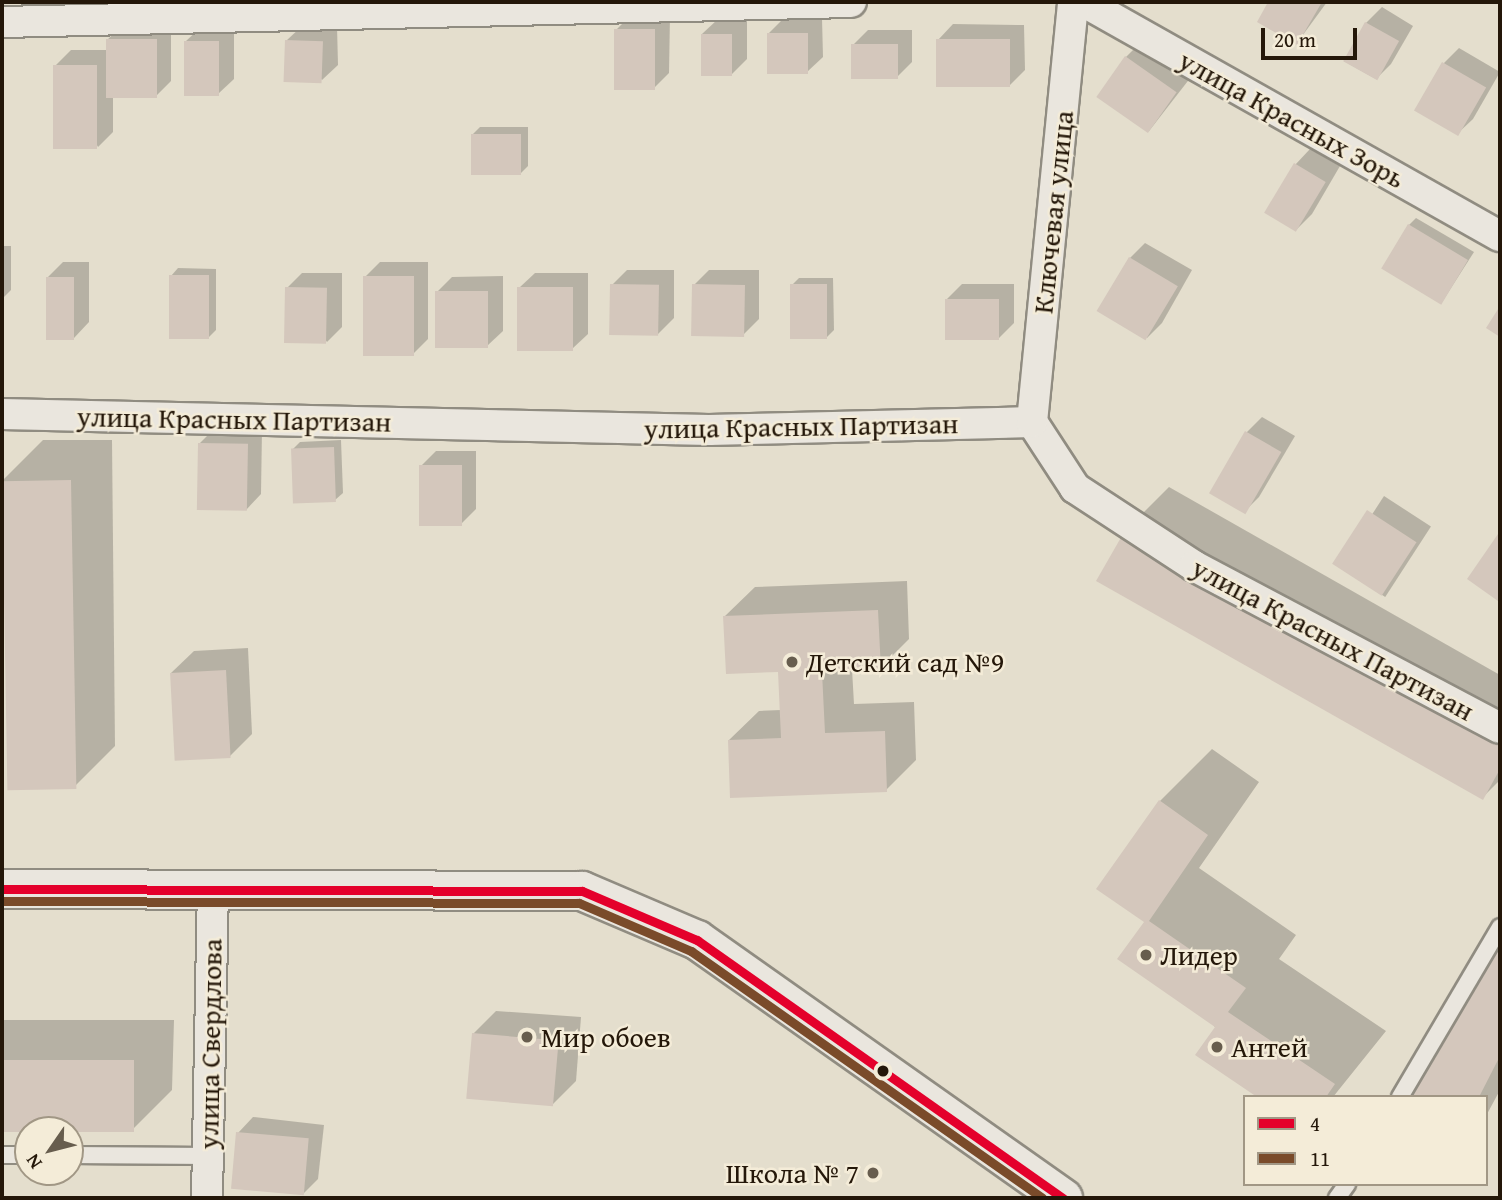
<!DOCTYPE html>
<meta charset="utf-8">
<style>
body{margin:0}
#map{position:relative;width:1502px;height:1200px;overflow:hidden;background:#e4decd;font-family:"Gentium Book Plus",serif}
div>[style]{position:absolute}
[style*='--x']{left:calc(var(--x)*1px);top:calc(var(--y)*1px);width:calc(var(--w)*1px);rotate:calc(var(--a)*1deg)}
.shadow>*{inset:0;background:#0003;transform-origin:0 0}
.building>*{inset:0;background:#d4c7bc;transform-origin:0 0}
.roads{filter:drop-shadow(2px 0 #908c81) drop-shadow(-2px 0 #908c81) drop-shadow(0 2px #908c81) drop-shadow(0 -2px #908c81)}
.service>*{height:16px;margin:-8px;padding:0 8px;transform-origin:8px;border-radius:8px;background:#eae6de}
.minor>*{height:30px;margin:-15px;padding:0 15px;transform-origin:15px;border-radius:15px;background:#eae6de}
.secondary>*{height:38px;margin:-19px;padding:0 19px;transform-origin:19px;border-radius:19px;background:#eae6de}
.bus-1>*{height:9px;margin:-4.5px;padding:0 4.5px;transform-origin:4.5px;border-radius:4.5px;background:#e4002b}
.bus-2>*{height:9px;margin:-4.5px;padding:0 4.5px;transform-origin:4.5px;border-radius:4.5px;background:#7a4b2a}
.dots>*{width:19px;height:19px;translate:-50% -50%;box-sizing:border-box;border:4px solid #f4ecd8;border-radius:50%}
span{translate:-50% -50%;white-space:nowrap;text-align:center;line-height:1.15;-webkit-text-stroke:5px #f4ecd8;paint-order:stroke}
.street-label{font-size:28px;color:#241709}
.poi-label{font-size:28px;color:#241709}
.left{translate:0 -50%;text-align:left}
.right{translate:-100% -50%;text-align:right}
.frame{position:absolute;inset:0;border:4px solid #241709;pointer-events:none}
.legend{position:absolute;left:1243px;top:1095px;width:245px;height:91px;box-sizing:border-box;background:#f4ecd8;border:2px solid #a19785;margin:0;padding:9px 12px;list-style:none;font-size:21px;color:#241709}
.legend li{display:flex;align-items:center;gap:14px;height:35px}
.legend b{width:35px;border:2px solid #a19785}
.north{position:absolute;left:14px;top:1116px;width:70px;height:70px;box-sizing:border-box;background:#f4ecd8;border:2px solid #a19785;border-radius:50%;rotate:235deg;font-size:19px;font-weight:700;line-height:28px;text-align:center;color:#241709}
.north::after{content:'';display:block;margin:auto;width:24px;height:32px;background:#675d4e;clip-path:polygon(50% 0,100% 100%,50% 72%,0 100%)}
.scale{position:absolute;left:1261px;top:28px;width:96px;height:32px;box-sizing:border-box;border:4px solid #241709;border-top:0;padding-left:9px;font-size:21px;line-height:24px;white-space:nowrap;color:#241709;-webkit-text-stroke:5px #f4ecd8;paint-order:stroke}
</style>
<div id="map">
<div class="shadow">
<i style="clip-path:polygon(1270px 2px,1327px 2px,1297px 43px,1259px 21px)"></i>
<i style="clip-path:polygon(1382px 7px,1413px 26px,1391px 64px,1376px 79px,1344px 61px,1366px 23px)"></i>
<i style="clip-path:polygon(631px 15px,670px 15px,669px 73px,654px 88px,616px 30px)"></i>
<i style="clip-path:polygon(784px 18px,822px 18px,823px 57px,807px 72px,769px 33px)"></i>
<i style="clip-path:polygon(718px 19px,747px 19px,747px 59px,732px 74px,702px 34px)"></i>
<i style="clip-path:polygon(171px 24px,171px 81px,156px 96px,113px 96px,113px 132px,98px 147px,55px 66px,71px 50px,107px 50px,107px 40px,123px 25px)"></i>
<i style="clip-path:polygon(953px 24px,1024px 25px,1025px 70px,1009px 86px,938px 40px)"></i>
<i style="clip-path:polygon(302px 26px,337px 26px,338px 65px,322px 80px,286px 41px)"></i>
<i style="clip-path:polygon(201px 27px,234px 27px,234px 79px,218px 94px,185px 42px)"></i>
<i style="clip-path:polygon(868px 30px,912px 30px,912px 62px,897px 77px,853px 45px)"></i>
<i style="clip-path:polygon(1141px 42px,1191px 77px,1149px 131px,1126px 57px)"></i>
<i style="clip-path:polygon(1459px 48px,1500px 72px,1473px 119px,1457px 134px,1444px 63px)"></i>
<i style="clip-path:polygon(480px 127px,528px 127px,528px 166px,521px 173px,473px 134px)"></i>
<i style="clip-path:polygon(1310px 149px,1340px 166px,1312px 214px,1297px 229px,1295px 165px)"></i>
<i style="clip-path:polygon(1416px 218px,1474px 252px,1442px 302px,1409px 225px)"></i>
<i style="clip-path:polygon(1145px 243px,1192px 270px,1162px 323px,1147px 338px,1130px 258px)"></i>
<i style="clip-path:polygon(2px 246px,11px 246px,11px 290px,2px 299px)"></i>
<i style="clip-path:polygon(63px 262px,89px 262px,89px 322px,74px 338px,47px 278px)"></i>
<i style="clip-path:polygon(380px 262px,428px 262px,428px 339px,413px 354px,365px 277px)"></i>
<i style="clip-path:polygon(178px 268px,216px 269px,216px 330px,209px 337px,171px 276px)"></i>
<i style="clip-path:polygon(627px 270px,674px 270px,674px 318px,658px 334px,612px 285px)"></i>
<i style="clip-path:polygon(709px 270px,759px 270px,759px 319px,744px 334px,694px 285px)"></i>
<i style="clip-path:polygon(302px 273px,342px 273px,342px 327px,327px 342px,287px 288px)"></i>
<i style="clip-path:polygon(535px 273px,588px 273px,588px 334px,572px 349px,519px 288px)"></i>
<i style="clip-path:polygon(503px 276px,503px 331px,487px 346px,437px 292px,452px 277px)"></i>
<i style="clip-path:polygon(799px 278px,833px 278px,834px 330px,826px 338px,792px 285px)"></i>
<i style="clip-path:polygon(962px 284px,1014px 284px,1014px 323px,999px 338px,947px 299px)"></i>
<i style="clip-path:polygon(1262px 417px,1295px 436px,1259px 497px,1244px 512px,1247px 432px)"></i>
<i style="clip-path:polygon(215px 428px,262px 429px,261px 494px,246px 510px,200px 443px)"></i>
<i style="clip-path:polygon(43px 440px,112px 440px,115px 746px,74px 787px,2px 481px)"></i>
<i style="clip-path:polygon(341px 440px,343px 493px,335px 500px,293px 449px,300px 442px)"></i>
<i style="clip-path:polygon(436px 451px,476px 451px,476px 509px,460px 525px,421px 466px)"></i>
<i style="clip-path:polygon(1169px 487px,1500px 675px,1500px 780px,1482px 798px,1128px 528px)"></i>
<i style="left:1384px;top:496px;width:56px;height:84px;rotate:33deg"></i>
<i style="clip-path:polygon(1500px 534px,1500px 596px,1498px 598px,1469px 579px)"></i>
<i style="clip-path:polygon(907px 581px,909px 639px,880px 668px,852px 669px,854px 704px,914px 702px,916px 760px,886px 790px,729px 740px,759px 711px,781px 710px,780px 670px,725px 616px,755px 587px)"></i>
<i style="clip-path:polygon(248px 648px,252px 734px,229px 757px,171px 673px,194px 651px)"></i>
<i style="clip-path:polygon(1212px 749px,1259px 782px,1199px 868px,1296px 935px,1279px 959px,1386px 1031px,1333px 1097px,1260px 1097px,1147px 922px,1099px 889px,1160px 801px)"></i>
<i style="clip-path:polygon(1500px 916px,1500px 1090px,1486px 1116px,1486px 1097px,1404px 1097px)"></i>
<i style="clip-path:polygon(496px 1011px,581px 1017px,576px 1081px,553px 1104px,473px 1034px)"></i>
<i style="clip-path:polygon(2px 1020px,174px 1020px,172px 1090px,131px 1131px,2px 1130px)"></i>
<i style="clip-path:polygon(253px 1117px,324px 1125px,318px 1179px,303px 1194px,238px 1133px)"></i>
</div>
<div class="building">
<i style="clip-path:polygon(1268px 2px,1322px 2px,1297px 45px,1257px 22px)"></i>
<i style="left:1365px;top:22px;width:39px;height:45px;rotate:29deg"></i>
<i style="left:614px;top:29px;width:41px;height:61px"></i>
<i style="left:767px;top:33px;width:41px;height:41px"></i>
<i style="left:701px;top:34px;width:31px;height:42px"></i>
<i style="left:106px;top:39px;width:51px;height:59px"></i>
<i style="left:936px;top:39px;width:74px;height:48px"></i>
<i style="left:285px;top:40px;width:38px;height:42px;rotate:2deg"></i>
<i style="left:184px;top:41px;width:35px;height:55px"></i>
<i style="left:851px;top:44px;width:47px;height:35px"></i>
<i style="left:1125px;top:56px;width:63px;height:50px;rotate:35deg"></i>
<i style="left:1442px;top:62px;width:51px;height:56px;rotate:30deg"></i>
<i style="left:53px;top:65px;width:44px;height:84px"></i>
<i style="left:471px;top:134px;width:50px;height:41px"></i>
<i style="left:1294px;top:163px;width:37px;height:58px;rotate:31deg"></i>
<i style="left:1408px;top:224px;width:70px;height:52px;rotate:31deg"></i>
<i style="left:1129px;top:257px;width:57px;height:63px;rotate:31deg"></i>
<i style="left:169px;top:275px;width:40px;height:64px"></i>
<i style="left:363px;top:276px;width:51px;height:80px"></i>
<i style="left:46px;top:277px;width:28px;height:63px"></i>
<i style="left:610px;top:284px;width:49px;height:51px;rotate:1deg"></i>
<i style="left:692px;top:284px;width:53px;height:52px;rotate:1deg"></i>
<i style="left:790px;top:284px;width:37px;height:55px"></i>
<i style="left:285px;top:287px;width:42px;height:56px;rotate:1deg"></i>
<i style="left:517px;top:287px;width:56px;height:64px"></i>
<i style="left:435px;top:291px;width:53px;height:57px"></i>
<i style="left:945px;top:299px;width:54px;height:41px"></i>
<i style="clip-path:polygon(1500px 306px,1500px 337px,1486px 328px)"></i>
<i style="left:1245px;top:431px;width:42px;height:72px;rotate:30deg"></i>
<i style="left:198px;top:443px;width:50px;height:67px;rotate:1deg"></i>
<i style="left:334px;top:447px;width:55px;height:43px;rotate:88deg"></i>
<i style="left:419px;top:465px;width:43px;height:61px"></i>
<i style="left:71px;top:480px;width:309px;height:69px;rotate:89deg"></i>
<i style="left:1367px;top:510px;width:59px;height:64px;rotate:33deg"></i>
<i style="clip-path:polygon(1127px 527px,1500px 738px,1500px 769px,1483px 800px,1096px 581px)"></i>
<i style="clip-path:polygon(1498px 534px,1500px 598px,1498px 601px,1467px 579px)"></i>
<i style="clip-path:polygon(878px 610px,881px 670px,822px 672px,825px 733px,885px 731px,887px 792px,730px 798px,728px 740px,781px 738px,778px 672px,726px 674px,723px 616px)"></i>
<i style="left:226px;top:670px;width:88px;height:56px;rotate:87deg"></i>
<i style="clip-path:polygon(1159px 800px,1208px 835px,1149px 921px,1246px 988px,1228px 1012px,1335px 1084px,1326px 1097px,1257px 1097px,1195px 1055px,1215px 1027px,1117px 959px,1144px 922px,1096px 889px)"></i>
<i style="clip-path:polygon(1500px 912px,1500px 1056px,1479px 1097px,1402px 1097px)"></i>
<i style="left:472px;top:1033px;width:87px;height:66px;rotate:5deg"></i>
<i style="left:2px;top:1060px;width:132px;height:72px"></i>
<i style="left:236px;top:1132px;width:73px;height:57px;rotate:5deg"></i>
</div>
<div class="roads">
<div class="service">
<i style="--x:1400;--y:1097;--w:197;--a:-59.5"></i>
<i style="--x:2;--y:1155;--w:26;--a:0"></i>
<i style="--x:70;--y:1155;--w:139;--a:0.4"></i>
<i style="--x:1337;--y:1198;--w:17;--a:-54"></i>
</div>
<div class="minor">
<i style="--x:1084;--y:2;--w:477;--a:29.4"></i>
<i style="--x:2;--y:22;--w:849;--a:-1.35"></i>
<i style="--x:2;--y:414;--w:707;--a:1.3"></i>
<i style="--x:709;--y:430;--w:323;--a:-1.4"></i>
<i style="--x:1032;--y:422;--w:79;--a:56.9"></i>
<i style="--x:1075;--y:488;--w:142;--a:33.2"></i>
<i style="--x:1194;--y:566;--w:346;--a:27.9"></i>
<i style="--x:1032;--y:422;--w:422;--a:-84.4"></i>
<i style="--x:207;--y:1198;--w:308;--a:-88.9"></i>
</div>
<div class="secondary">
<i style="--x:2;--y:889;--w:580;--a:0.2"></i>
<i style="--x:582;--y:891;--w:125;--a:23.1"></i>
<i style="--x:697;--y:940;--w:448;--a:35.2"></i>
</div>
</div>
<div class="bus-1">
<i style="--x:2;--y:889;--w:580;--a:0.2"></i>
<i style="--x:582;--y:891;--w:125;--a:23.1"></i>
<i style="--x:697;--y:940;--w:448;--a:35.2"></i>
</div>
<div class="bus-2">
<i style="--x:2;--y:901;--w:577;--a:0.2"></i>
<i style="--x:579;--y:903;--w:122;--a:23.2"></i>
<i style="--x:691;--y:951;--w:429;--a:35.1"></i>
</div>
<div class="dots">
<i style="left:792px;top:662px;background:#675d4e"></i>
<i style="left:1146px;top:955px;background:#675d4e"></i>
<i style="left:527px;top:1037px;background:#675d4e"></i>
<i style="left:1217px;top:1047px;background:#675d4e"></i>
<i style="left:883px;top:1071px;background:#241709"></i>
<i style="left:873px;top:1173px;background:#675d4e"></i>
</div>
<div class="street-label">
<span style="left:1292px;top:119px;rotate:29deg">улица Красных Зорь</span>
<span style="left:1053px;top:212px;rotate:-84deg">Ключевая улица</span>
<span style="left:234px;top:419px;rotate:1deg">улица Красных Партизан</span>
<span style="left:801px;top:426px;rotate:-1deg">улица Красных Партизан</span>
<span style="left:1333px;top:639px;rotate:28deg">улица Красных Партизан</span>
<span style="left:210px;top:1044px;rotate:-89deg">улица Свердлова</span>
</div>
<div class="poi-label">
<span class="left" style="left:806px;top:662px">Детский сад №9</span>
<span class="left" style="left:1160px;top:955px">Лидер</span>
<span class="left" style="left:541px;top:1037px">Мир обоев</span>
<span class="left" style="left:1231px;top:1047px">Антей</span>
<span class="right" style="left:859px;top:1173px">Школа № 7</span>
</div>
<div class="frame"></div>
<ul class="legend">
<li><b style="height:9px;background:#e4002b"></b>4</li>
<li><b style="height:9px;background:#7a4b2a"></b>11</li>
</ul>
<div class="north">N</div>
<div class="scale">20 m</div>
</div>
